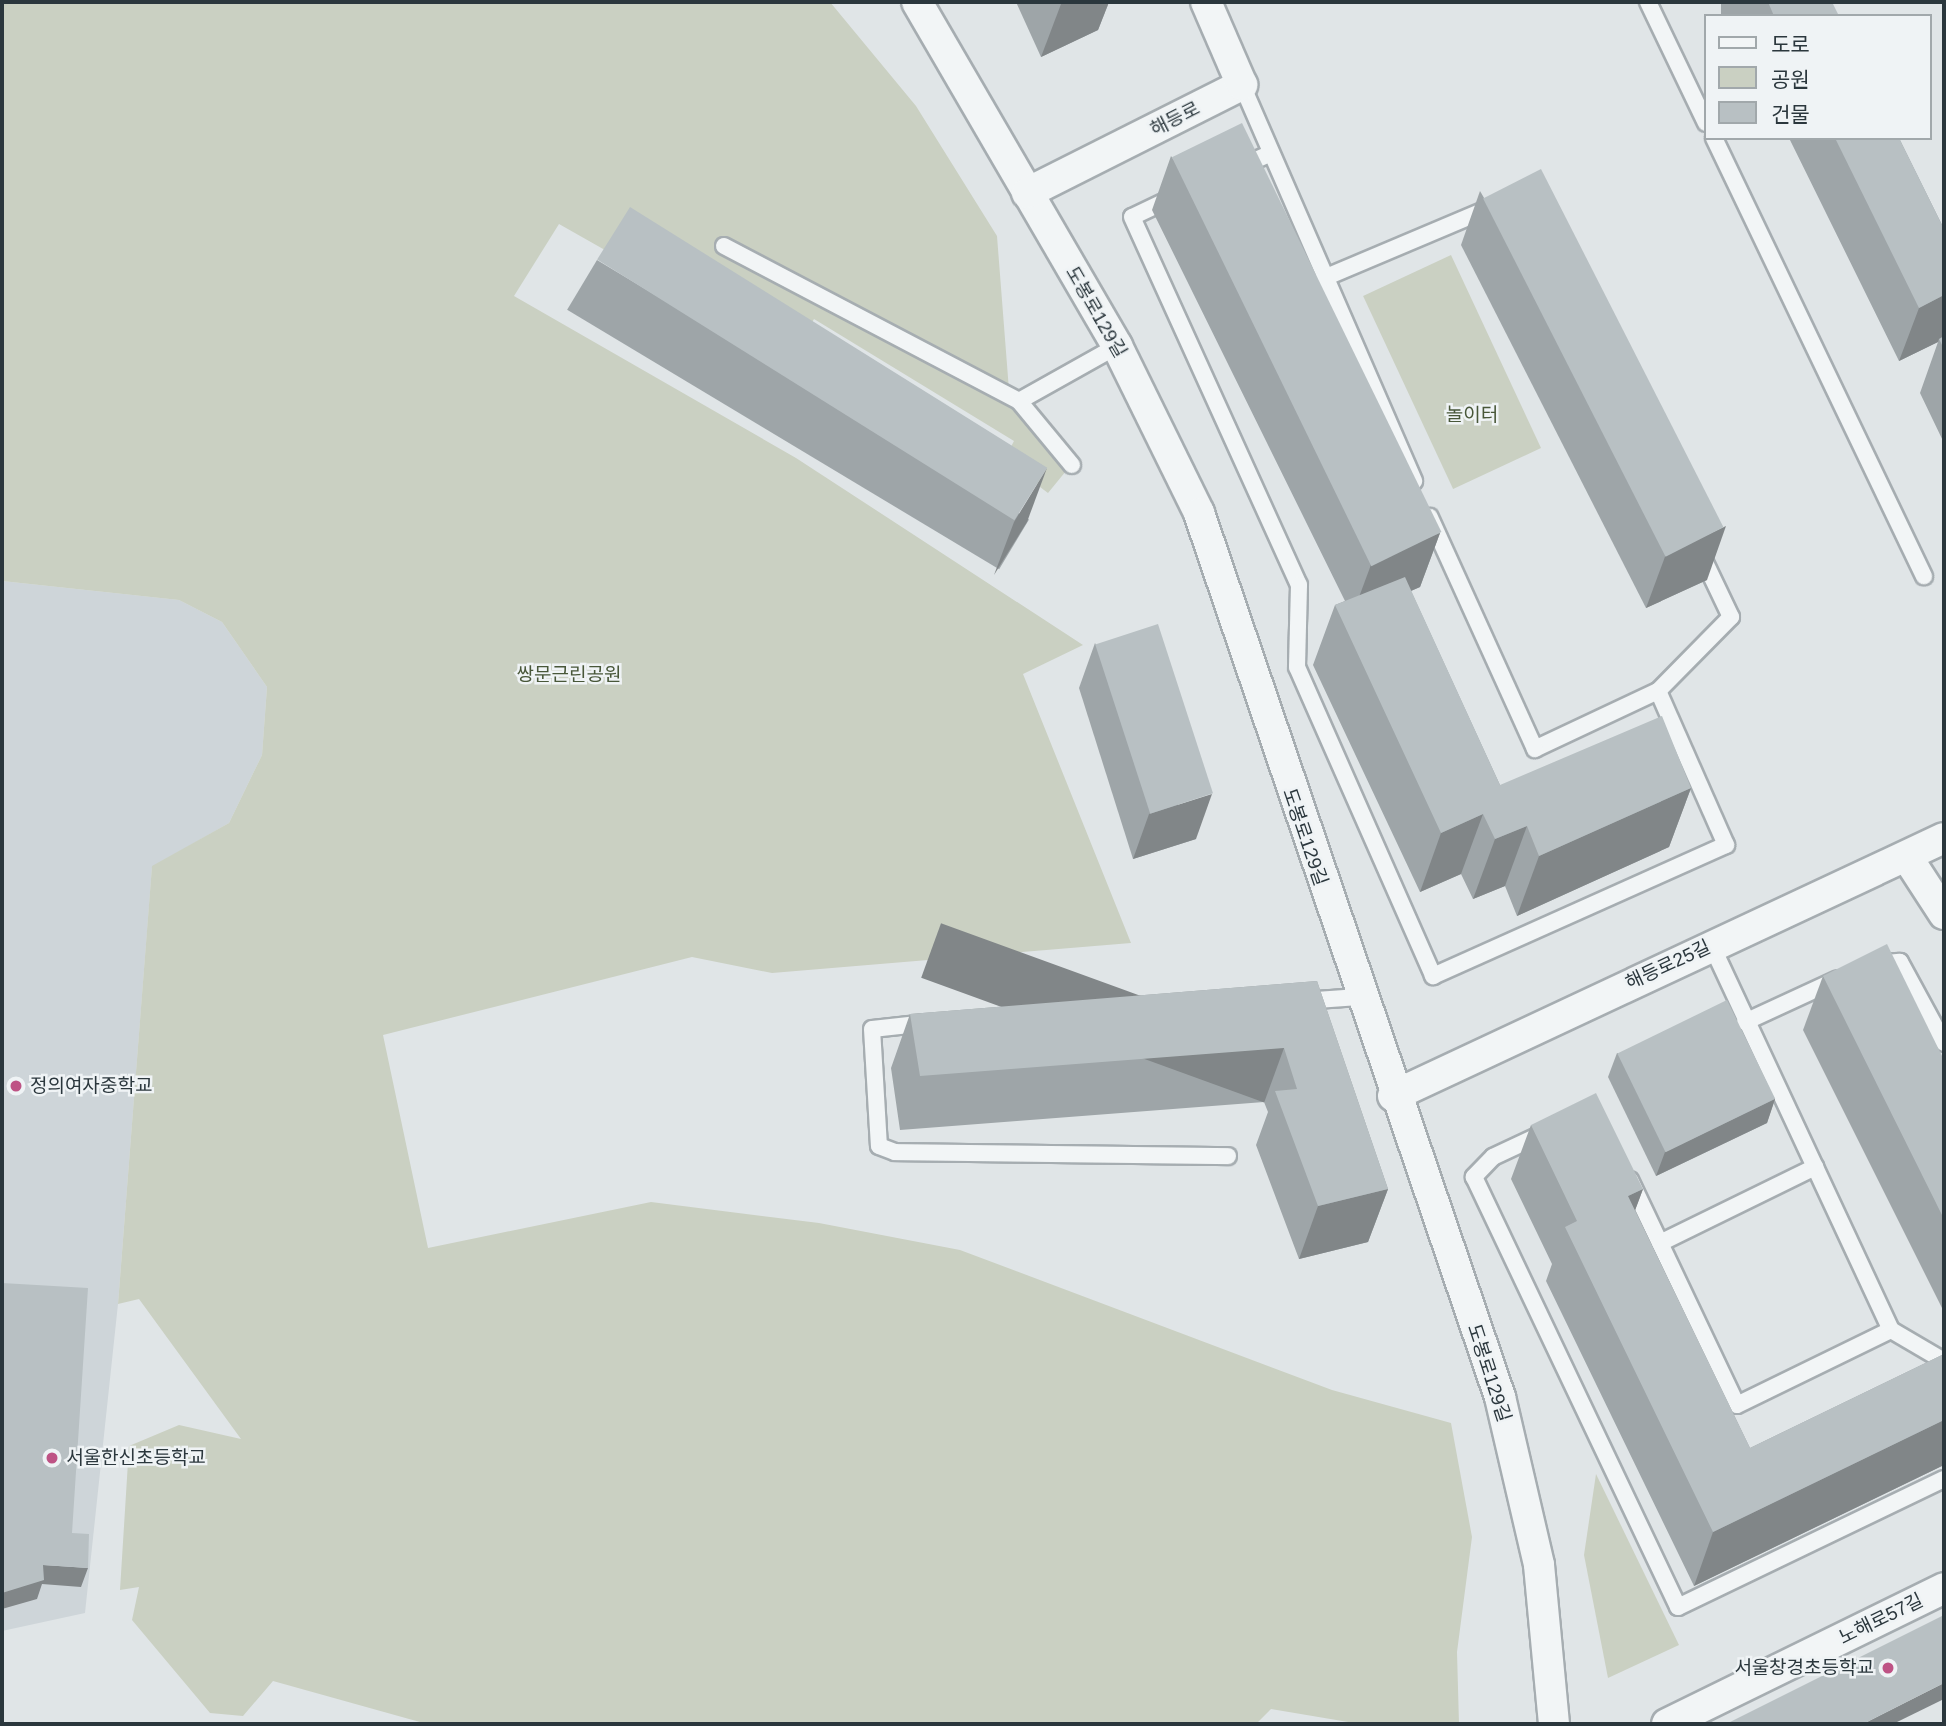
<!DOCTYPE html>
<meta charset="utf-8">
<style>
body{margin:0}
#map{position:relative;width:1946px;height:1726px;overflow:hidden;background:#e0e5e7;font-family:Arial,"Noto Sans KR",sans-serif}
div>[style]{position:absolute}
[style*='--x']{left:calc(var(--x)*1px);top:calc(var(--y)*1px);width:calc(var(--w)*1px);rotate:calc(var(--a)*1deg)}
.built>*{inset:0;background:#ced5d9}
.green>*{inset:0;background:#cad0c2;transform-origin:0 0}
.roads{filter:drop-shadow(2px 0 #a6adb1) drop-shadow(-2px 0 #a6adb1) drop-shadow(0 2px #a6adb1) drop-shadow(0 -2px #a6adb1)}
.service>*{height:16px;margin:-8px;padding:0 8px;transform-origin:8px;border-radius:8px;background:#f2f5f6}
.minor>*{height:30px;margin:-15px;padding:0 15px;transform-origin:15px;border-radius:15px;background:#f2f5f6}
.wall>*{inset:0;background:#9ea5a8;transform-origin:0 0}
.shaded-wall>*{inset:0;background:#818688;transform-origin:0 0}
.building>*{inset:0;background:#b8c0c3;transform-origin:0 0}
.dots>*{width:19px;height:19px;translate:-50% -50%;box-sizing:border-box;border:4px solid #eff3f5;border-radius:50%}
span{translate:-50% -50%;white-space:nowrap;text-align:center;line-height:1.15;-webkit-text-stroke:5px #eff3f5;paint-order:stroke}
.street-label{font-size:19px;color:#2b373d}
.park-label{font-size:19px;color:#485739}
.poi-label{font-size:19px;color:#2b373d}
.left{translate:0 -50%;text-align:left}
.right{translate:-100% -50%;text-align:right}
.frame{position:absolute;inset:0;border:4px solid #2b373d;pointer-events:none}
.legend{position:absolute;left:1704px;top:14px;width:228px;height:126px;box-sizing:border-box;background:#eff3f5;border:2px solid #a1a8ab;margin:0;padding:9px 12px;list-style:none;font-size:21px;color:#2b373d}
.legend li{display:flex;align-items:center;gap:14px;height:35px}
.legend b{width:35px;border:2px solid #a1a8ab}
</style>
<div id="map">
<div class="built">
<i style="clip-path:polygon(2px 581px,179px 600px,222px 622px,267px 687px,262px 755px,229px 823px,152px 867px,118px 1304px,85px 1613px,2px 1631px)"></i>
</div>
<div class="green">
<i style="clip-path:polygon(2px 2px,830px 2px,916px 106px,997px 236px,1010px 403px,1066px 471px,1048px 493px,1004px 460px,1014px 441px,814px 319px,792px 356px,559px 224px,514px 296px,796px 458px,1083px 645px,1023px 674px,1131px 943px,772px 973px,692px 957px,383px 1035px,428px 1248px,651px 1202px,819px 1223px,960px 1250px,1332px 1390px,1451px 1423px,1472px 1537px,1457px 1652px,1459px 1724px,1360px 1724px,1271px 1709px,1256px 1724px,427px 1724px,273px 1681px,243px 1716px,210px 1713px,132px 1620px,139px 1587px,120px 1590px,129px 1446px,179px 1425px,241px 1439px,139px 1299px,118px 1304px,152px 866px,229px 823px,262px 755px,267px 687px,222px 622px,179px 600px,2px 581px)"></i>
<i style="left:1451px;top:255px;width:213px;height:97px;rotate:65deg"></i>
<i style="clip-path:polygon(1596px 1474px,1679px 1645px,1608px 1678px,1584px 1555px)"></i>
</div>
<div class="roads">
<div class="service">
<i style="--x:1648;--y:2;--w:134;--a:64.4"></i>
<i style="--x:1242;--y:85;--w:432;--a:66.5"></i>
<i style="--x:1714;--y:138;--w:486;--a:64.4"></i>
<i style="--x:1240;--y:167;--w:32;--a:-24"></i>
<i style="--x:1172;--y:198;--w:44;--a:154.6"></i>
<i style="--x:1132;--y:217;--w:404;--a:65.6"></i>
<i style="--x:1299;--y:585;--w:82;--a:91.4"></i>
<i style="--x:1297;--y:667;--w:338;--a:66.2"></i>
<i style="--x:1433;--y:976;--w:321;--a:-24.1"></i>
<i style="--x:1726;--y:845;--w:168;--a:-113.8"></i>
<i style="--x:1658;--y:691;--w:136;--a:154.8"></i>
<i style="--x:1535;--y:749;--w:255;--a:-114.4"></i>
<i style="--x:724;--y:246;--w:333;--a:27.7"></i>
<i style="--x:1019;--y:401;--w:112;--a:-29.3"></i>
<i style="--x:1324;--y:278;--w:180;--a:-22.9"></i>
<i style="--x:1019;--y:401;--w:83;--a:50.4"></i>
<i style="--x:1658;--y:691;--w:104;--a:-45.4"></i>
<i style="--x:1731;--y:617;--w:72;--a:-115.5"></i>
<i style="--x:1875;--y:964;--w:25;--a:-5"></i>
<i style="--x:1900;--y:962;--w:92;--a:61.5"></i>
<i style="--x:1302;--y:1001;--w:57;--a:-4"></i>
<i style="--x:1745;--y:1022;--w:102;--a:-24.8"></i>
<i style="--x:927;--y:1023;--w:55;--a:173.8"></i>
<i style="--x:872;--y:1029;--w:117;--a:86.6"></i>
<i style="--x:879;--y:1146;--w:17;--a:21"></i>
<i style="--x:895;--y:1152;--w:333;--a:0.7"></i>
<i style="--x:1544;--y:1133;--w:56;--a:154.8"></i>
<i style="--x:1493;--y:1157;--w:28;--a:134"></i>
<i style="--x:1474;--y:1177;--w:476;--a:64.6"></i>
<i style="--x:1678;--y:1607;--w:295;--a:-25.7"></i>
<i style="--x:1630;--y:1180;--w:249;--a:64.6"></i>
<i style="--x:1737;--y:1405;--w:171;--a:-26"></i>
<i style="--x:1891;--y:1330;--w:426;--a:-115"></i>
<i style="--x:1660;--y:1243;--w:173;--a:-26.1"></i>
<i style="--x:1891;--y:1330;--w:61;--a:30.3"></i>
</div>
<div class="minor">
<i style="--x:917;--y:2;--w:398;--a:59.8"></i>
<i style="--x:1117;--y:346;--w:186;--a:63.8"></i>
<i style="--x:1199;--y:513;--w:934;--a:71.2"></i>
<i style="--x:1500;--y:1397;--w:172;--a:76.9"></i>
<i style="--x:1539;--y:1565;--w:160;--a:84.6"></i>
<i style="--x:1027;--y:193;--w:241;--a:-26.7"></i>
<i style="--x:1242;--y:85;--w:90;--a:-113.4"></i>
<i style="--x:1907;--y:857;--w:68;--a:57"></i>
<i style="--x:1393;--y:1096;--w:608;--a:-25.09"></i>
<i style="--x:1667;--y:1724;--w:309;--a:-26.1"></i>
</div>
</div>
<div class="wall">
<i style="clip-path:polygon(1016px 2px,1109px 2px,1098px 30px,1041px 57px)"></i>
<i style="left:1721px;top:2px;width:111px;height:16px"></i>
<i style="clip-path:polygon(1789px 138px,1899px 138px,1944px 229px,1944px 443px,1920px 393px,1938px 342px,1899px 361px)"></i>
<i style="clip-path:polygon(1171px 156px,1440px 533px,1420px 587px,1411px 591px,1500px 785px,1691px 788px,1669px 847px,1517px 916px,1505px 886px,1473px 899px,1461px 874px,1420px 892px,1313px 665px,1335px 605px,1345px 601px,1152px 210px)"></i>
<i style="clip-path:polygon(1480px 191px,1707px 580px,1646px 608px,1461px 245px)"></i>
<i style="left:597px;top:260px;width:504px;height:58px;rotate:31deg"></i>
<i style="clip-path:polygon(1095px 643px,1196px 839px,1133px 859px,1079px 688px)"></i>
<i style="clip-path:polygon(1823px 976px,1944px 1060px,1944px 1312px,1803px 1030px)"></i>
<i style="clip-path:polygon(1317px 981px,1388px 1189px,1368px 1242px,1299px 1259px,1256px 1145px,1268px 1112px,1264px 1102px,900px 1130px,891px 1068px,910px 1014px)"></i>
<i style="clip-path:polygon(1617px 1053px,1775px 1099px,1767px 1123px,1656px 1176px,1608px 1077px)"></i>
<i style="clip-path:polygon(1531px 1125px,1643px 1189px,1635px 1210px,1750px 1448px,1944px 1354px,1944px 1465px,1694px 1586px,1546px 1281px,1552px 1264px,1511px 1179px)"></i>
</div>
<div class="shaded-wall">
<i style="clip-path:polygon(1065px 2px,1109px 2px,1098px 30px,1041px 57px,1061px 4px)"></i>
<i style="clip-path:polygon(1944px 295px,1944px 339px,1939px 339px,1938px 342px,1899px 361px,1919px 308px)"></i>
<i style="clip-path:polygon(1047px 468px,1027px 522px,994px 575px,1014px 522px)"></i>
<i style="clip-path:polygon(1726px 526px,1707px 580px,1646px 608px,1666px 554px)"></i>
<i style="clip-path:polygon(1440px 533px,1420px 587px,1352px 616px,1372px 562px)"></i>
<i style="clip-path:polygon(1691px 788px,1669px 847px,1517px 916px,1539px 856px)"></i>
<i style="clip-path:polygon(1212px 794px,1196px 839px,1133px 859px,1149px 814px)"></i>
<i style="clip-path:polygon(1483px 814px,1461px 874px,1420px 892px,1441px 833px)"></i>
<i style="clip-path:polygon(1527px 826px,1505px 886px,1473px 899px,1495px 839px)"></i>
<i style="left:1284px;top:1048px;width:58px;height:365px;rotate:110deg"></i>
<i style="clip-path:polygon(1775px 1099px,1767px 1123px,1656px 1176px,1665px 1152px)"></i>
<i style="clip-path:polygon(1388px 1189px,1368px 1242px,1299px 1259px,1318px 1206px)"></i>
<i style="clip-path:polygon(1643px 1189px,1623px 1243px,1628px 1196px)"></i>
<i style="clip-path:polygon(1944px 1420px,1944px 1465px,1694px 1586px,1713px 1532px)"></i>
<i style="clip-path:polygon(43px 1565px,88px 1568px,81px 1587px,42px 1584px,37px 1599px,2px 1609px,2px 1593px)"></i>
<i style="clip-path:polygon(1944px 1683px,1944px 1699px,1893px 1724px,1863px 1724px)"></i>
</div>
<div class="building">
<i style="clip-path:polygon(1768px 2px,1832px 2px,1839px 16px,1774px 16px)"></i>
<i style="left:1242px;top:123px;width:455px;height:78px;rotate:64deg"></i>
<i style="clip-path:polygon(1835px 138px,1899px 138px,1944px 229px,1944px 295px,1919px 308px)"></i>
<i style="left:1541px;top:169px;width:402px;height:65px;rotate:63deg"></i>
<i style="left:630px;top:207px;width:492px;height:62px;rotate:32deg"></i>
<i style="clip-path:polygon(1944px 336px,1944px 349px,1939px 339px)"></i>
<i style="clip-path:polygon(1405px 577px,1500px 785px,1662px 716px,1691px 788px,1539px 856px,1527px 826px,1495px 839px,1483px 814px,1441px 833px,1335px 605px)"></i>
<i style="left:1158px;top:624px;width:178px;height:66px;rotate:72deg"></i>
<i style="clip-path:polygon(1887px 944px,1944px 1060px,1944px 1219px,1823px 976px)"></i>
<i style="clip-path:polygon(1317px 981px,1388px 1189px,1318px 1206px,1275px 1091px,1297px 1089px,1284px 1048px,920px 1076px,910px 1014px)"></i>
<i style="left:1727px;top:1000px;width:110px;height:122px;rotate:64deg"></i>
<i style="clip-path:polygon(1596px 1093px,1643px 1189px,1628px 1196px,1750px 1448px,1944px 1354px,1944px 1420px,1713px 1532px,1565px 1227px,1577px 1221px,1531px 1125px)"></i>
<i style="clip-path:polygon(2px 1283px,88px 1288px,72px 1533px,89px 1534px,88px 1568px,43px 1565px,44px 1580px,2px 1593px)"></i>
<i style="clip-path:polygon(1944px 1615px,1944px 1683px,1863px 1724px,1726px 1724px)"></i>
</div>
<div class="dots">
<i style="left:16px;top:1086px;background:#be5385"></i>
<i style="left:52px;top:1458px;background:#be5385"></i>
<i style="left:1888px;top:1668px;background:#be5385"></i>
</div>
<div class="street-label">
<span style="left:1175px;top:119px;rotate:-27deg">해등로</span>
<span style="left:1096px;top:312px;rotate:60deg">도봉로129길</span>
<span style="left:1305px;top:837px;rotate:71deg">도봉로129길</span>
<span style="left:1668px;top:965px;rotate:-25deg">해등로25길</span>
<span style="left:1489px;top:1373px;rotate:72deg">도봉로129길</span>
<span style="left:1881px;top:1619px;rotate:-26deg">노해로57길</span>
</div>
<div class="park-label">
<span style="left:1472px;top:415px">놀이터</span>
<span style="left:569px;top:675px">쌍문근린공원</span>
</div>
<div class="poi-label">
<span class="left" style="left:30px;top:1086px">정의여자중학교</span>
<span class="left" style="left:66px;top:1458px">서울한신초등학교</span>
<span class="right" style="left:1874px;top:1668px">서울창경초등학교</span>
</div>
<div class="frame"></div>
<ul class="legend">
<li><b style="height:9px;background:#f2f5f6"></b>도로</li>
<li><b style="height:19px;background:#cad0c2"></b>공원</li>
<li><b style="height:19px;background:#b8c0c3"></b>건물</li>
</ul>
</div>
